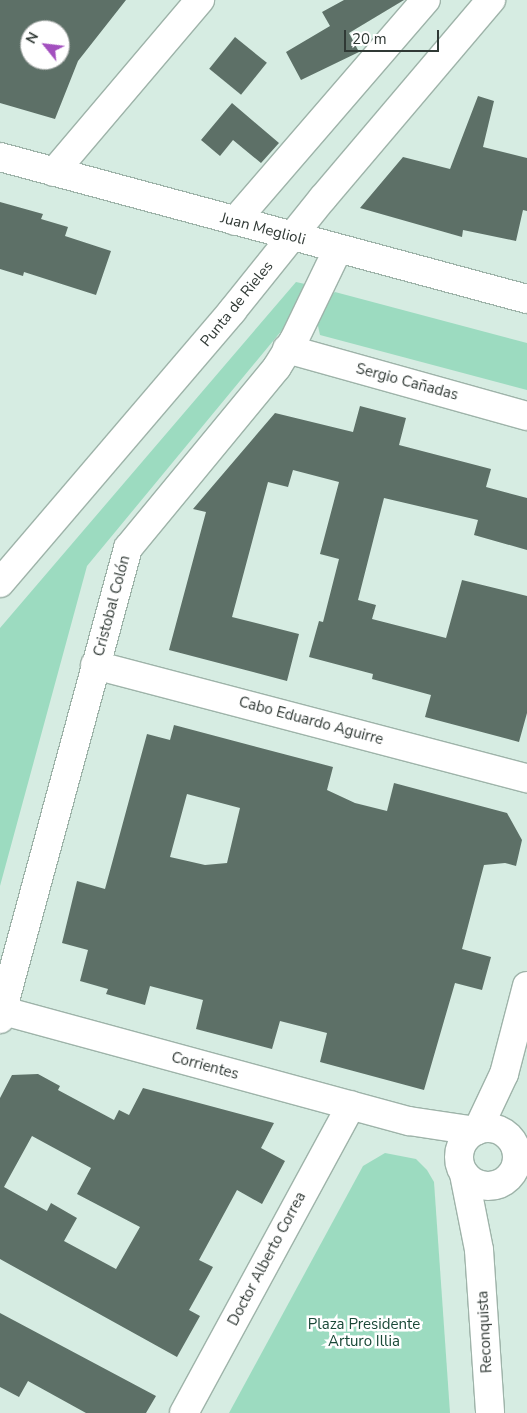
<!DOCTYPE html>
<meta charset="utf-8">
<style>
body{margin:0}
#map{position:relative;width:527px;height:1413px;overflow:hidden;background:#d6ece2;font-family:"Nunito Sans",sans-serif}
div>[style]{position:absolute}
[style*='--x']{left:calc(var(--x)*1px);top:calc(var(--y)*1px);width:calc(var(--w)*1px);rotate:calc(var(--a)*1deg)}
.green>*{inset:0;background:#9cdbc0}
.building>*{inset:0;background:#5d7067;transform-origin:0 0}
.roads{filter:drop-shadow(1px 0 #9eb3a9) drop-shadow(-1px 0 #9eb3a9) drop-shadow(0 1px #9eb3a9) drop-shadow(0 -1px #9eb3a9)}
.street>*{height:28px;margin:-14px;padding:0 14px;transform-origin:14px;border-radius:14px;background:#fff}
.street>.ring{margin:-14px;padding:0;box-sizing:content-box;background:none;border:28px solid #fff;border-radius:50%}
.secondary>*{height:28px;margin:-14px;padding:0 14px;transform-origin:14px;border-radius:14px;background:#fff}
span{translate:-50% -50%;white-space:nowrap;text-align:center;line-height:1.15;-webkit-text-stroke:5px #fff;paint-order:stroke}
.street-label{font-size:15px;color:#303935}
.park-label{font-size:15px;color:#194837}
.north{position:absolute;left:20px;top:20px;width:50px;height:50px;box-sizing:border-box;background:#fff;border:1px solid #acb0ae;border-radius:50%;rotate:299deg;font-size:14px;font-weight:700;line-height:20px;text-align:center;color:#303935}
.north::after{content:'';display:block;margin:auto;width:18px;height:22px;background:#a350bf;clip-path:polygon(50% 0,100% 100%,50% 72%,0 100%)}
.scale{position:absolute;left:344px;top:30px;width:95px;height:22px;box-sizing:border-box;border:2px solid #303935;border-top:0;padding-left:6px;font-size:15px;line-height:18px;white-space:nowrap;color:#303935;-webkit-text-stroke:4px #fff;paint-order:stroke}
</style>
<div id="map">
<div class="green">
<i style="clip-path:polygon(296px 282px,305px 284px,307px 293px,297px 312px,87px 566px,0 886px,0 628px)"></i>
<i style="clip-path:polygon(335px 292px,527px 343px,527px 390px,320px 335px,316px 317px,324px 300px)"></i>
<i style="clip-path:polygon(385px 1153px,416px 1159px,427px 1170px,434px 1182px,450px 1413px,229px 1413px,363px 1166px)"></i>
</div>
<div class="building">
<i style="clip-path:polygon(evenodd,0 0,126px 0,78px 61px,55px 119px,0 103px,0 0,30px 30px,60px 30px,60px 60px,30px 60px,30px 30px)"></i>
<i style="clip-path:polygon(344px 0,404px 0,349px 33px,359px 52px,301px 80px,286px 52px,330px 26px,322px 12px)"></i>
<i style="left:235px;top:37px;width:41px;height:41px;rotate:39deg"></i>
<i style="clip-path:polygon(478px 96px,494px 101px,483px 147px,527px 158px,527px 211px,523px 210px,516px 241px,463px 230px,462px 237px,360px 208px,403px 157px,450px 169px)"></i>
<i style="clip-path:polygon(232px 103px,279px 143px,261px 163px,233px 140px,220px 156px,201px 140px)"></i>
<i style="clip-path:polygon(0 202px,43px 214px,41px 219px,68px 227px,65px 236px,111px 251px,96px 295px,24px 272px,23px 276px,0 269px)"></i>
<i style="clip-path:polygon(360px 406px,406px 418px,399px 445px,491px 469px,486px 487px,527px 498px,527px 550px,474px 535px,478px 520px,384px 498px,358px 600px,376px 605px,372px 619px,446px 638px,462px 580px,527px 596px,527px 713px,519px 742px,425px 717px,431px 695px,372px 679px,373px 674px,309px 657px,319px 621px,323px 622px,339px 559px,320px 554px,339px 482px,293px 470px,288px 487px,268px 482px,232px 617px,299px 634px,287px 681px,169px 650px,206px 512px,193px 509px,275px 413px,353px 432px)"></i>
<i style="clip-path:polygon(evenodd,174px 725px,333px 767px,327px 790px,355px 803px,387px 811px,394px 783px,507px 813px,522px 840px,516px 866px,505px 863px,484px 865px,462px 949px,491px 957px,482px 990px,455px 983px,424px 1090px,320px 1062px,327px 1033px,280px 1021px,272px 1049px,196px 1029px,203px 1000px,150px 986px,145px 1005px,106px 994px,108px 989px,80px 981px,88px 950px,62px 943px,77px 881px,105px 889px,147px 734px,170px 740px,174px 725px,187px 794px,240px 808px,227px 863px,205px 865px,170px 857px,187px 794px)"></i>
<i style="clip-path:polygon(evenodd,38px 1074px,60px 1086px,58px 1090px,114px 1120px,119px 1110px,129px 1115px,143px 1088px,274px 1123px,261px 1148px,285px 1161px,262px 1204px,237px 1190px,199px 1260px,213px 1267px,189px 1310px,200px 1316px,177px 1357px,0 1259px,0 1098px,12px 1075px,38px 1074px,32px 1136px,91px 1168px,77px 1194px,140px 1227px,116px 1269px,64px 1241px,77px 1218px,51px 1203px,47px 1211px,4px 1187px,32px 1136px)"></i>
<i style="clip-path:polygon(0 1313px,156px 1396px,146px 1413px,86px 1413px,28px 1381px,19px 1397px,0 1387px)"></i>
</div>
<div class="roads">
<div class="street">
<i style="--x:54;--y:172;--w:226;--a:-49.7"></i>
<i style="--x:235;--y:221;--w:292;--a:-49.2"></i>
<i style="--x:287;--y:349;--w:249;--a:15.6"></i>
<i style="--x:95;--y:665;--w:447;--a:14.7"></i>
<i style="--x:0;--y:1010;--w:424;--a:15.2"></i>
<i style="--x:409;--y:1121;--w:68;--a:8.5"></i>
<i style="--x:0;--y:1019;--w:488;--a:-74.8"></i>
<i style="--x:128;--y:548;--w:234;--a:-50.5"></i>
<i style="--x:277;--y:367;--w:32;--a:-58"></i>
<i style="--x:294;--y:340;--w:101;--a:-64.2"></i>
<i class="ring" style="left:459px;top:1128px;width:30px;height:30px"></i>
<i style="--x:478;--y:1129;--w:61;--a:-64.7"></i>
<i style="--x:504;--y:1074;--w:91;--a:-75.4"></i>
<i style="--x:464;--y:1174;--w:77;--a:78.8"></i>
<i style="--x:479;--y:1250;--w:163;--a:86.1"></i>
<i style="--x:184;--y:1413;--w:350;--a:-61.5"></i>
</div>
<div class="secondary">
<i style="--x:0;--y:157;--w:546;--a:15.08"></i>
<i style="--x:0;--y:583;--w:358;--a:-49.5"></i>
<i style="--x:232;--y:311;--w:145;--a:-51.2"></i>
<i style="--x:323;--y:198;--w:260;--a:-49.7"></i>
</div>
</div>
<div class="street-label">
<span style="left:263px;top:229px;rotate:15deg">Juan Meglioli</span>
<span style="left:237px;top:304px;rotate:-51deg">Punta de Rieles</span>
<span style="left:407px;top:382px;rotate:15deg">Sergio Cañadas</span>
<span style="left:112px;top:606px;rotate:-75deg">Cristobal Colón</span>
<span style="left:311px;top:721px;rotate:15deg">Cabo Eduardo Aguirre</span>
<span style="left:205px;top:1066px;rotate:15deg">Corrientes</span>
<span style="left:267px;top:1259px;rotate:-62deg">Doctor Alberto Correa</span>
<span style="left:485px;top:1332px;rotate:-93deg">Reconquista</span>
</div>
<div class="park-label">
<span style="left:364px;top:1333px">Plaza Presidente<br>Arturo Illia</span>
</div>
<div class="north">N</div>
<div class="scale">20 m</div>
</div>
